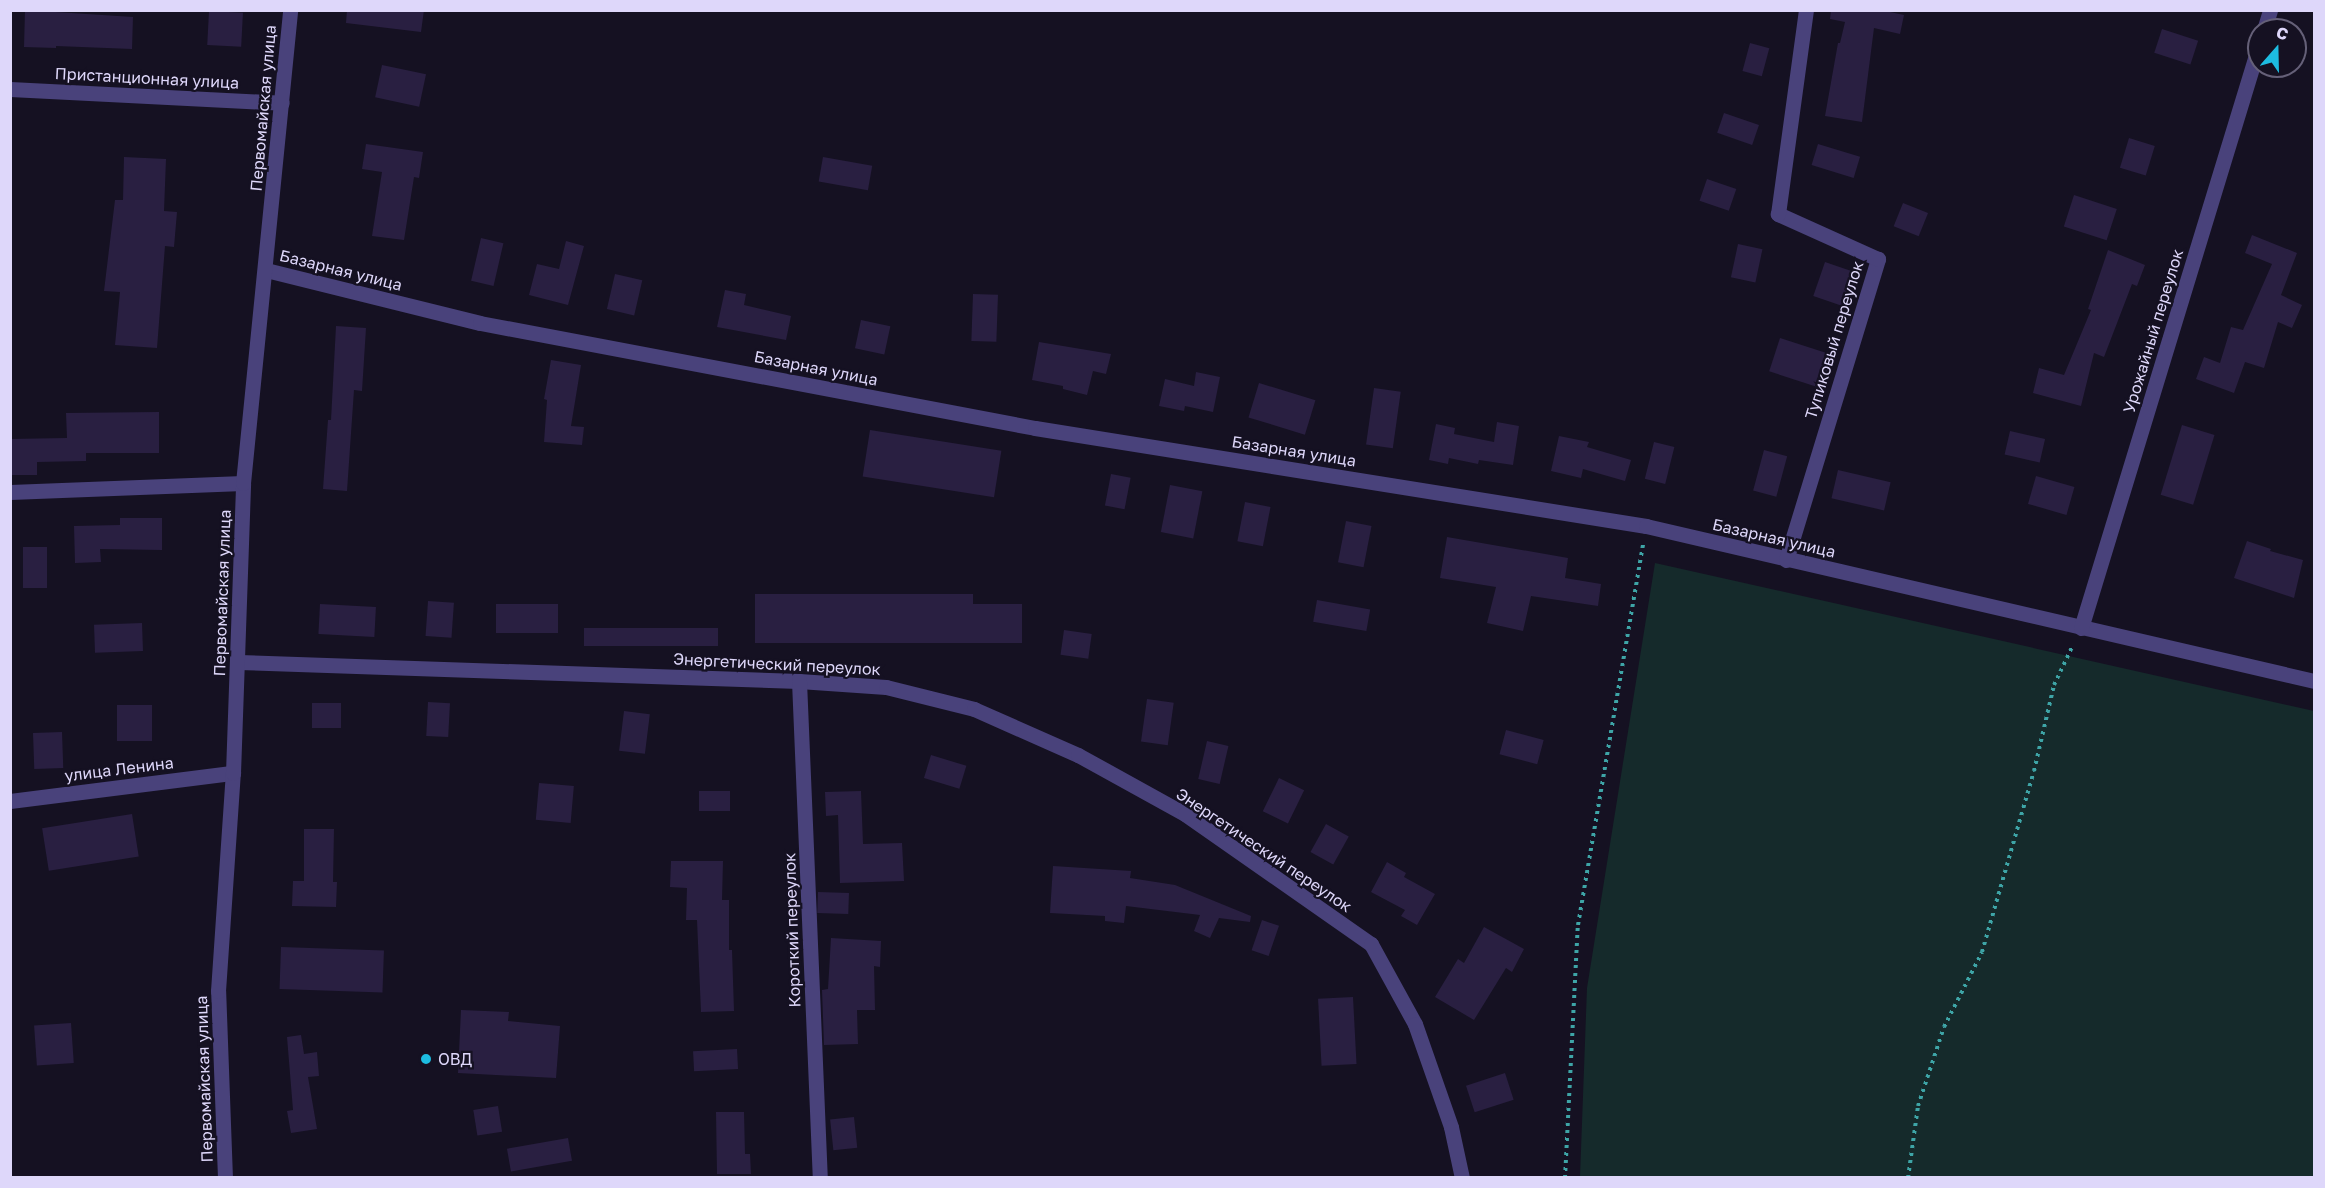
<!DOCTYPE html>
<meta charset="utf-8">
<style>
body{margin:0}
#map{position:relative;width:2325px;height:1188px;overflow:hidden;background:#151122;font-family:"Golos Text",sans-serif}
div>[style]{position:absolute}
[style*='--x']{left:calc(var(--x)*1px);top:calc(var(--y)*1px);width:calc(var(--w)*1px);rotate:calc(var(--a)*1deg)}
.green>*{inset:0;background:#152a2b}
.building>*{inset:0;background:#291f41;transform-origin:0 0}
.path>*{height:4px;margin-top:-2px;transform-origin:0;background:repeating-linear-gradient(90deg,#3ea5a7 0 3px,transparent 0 7.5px)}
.minor>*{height:15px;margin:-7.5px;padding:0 7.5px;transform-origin:7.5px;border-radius:7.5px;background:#49427b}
.dots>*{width:16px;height:16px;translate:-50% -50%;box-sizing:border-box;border:3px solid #151122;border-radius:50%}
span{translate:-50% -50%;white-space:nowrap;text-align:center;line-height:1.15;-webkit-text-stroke:4.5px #151122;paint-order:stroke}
.street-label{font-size:16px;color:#ded7fa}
.poi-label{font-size:16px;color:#ded7fa}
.left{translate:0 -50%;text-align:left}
.frame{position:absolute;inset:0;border:12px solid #ded7fa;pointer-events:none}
.north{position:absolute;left:2247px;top:18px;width:60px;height:60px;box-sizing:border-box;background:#151122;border:2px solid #656078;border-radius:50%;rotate:20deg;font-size:16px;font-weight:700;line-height:24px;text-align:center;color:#ded7fa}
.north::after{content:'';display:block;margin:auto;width:21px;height:27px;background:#1dbce1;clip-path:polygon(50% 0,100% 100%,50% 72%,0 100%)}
</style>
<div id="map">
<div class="green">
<i style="clip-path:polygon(1655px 563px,2314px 711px,2314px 1177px,1580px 1177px,1587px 988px)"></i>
</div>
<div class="building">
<i style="clip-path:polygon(25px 10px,133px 17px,132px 49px,56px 46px,56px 48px,24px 47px)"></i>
<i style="clip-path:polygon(347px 10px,424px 10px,421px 32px,346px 23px)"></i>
<i style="clip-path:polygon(1831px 10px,1881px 10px,1904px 15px,1900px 34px,1874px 28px,1862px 122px,1825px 116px,1838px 43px,1840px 43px,1845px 22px,1830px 19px)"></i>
<i style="left:209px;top:11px;width:34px;height:34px;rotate:3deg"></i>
<i style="left:2162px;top:29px;width:38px;height:25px;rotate:18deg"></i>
<i style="left:1750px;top:43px;width:20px;height:29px;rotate:15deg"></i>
<i style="left:382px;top:65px;width:45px;height:33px;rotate:12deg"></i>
<i style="left:1724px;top:113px;width:37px;height:21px;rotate:19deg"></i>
<i style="left:2129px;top:138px;width:27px;height:31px;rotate:17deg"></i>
<i style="clip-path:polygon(366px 144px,423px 152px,419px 178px,414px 177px,404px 240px,372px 236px,382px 172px,362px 169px)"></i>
<i style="left:1818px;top:144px;width:44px;height:22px;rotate:17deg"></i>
<i style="clip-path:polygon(124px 157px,166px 159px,164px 211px,177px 212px,174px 247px,165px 246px,157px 348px,115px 345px,120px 292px,104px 291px,115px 200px,123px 200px)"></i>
<i style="left:823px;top:157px;width:50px;height:25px;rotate:10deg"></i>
<i style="left:1707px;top:179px;width:31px;height:23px;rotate:19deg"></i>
<i style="left:2074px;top:195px;width:45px;height:33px;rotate:18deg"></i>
<i style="left:1903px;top:203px;width:27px;height:25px;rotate:22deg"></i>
<i style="clip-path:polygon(2252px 235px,2297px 253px,2281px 295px,2302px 305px,2292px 328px,2278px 322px,2264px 368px,2245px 362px,2234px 393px,2196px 379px,2204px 357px,2220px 363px,2231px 327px,2243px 330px,2272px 264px,2245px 253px)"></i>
<i style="left:481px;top:238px;width:23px;height:44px;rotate:13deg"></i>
<i style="clip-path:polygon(566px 241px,584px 246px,568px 305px,529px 295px,537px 264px,559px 269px)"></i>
<i style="left:1738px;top:244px;width:25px;height:34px;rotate:12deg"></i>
<i style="clip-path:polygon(2108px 250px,2145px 265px,2137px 286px,2132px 284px,2104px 357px,2094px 353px,2081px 406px,2033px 393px,2039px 368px,2064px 375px,2091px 310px,2088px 309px)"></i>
<i style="left:1825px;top:262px;width:34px;height:36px;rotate:19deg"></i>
<i style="left:615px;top:274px;width:28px;height:36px;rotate:13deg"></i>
<i style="clip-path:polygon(725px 290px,746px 294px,744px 305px,791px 316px,786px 340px,717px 327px)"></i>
<i style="left:973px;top:294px;width:25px;height:47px;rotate:2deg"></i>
<i style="left:861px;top:320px;width:30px;height:29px;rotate:12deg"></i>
<i style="clip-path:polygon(336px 326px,366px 328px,362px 391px,354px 390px,347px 491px,323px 489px,328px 420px,331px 420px)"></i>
<i style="left:1780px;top:338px;width:57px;height:35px;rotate:18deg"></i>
<i style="clip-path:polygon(1039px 342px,1111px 354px,1106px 374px,1093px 371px,1087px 395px,1063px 389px,1063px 386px,1032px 380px)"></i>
<i style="clip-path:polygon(551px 360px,581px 365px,571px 426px,584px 427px,582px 445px,544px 442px,547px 400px,544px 399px)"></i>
<i style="clip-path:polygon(1196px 372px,1220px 377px,1213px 412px,1185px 406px,1184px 411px,1159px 406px,1165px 379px,1194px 386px)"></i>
<i style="left:1259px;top:383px;width:59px;height:36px;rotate:17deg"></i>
<i style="left:1374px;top:388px;width:27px;height:57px;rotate:8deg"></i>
<i style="clip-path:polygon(159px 412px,159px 453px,86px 453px,86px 461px,37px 462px,37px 475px,10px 475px,10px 439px,67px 438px,66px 413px)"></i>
<i style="clip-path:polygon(1497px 422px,1519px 426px,1513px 465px,1479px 460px,1478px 464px,1449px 458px,1448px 464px,1429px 460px,1436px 424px,1455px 428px,1454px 434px,1494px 442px)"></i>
<i style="left:2182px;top:425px;width:34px;height:73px;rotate:17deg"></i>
<i style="left:870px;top:430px;width:133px;height:47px;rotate:9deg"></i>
<i style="left:2010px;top:431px;width:36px;height:24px;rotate:13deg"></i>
<i style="clip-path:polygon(1559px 436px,1589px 442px,1587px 447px,1631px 460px,1625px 481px,1583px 469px,1581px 478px,1551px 471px)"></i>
<i style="left:1654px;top:442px;width:21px;height:38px;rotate:14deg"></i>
<i style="left:1764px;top:450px;width:24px;height:42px;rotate:15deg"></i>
<i style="left:1838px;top:470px;width:54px;height:29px;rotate:13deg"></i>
<i style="left:1111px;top:474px;width:20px;height:32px;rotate:11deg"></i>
<i style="left:2036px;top:476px;width:40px;height:29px;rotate:16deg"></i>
<i style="left:1170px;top:485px;width:33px;height:48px;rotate:11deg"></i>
<i style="left:1245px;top:502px;width:26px;height:40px;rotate:11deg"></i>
<i style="clip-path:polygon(120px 518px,162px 518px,162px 550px,100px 549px,101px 562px,75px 563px,74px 526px,120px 525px)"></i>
<i style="left:1346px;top:521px;width:26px;height:42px;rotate:11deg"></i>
<i style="clip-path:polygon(1447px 537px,1568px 558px,1565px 578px,1601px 584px,1598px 606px,1531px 596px,1523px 631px,1487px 623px,1496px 587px,1440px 578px)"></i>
<i style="clip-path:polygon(2247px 541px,2271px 549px,2270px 551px,2303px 560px,2294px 598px,2234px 578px)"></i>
<i style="left:23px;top:547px;width:24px;height:41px"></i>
<i style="clip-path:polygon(755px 594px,973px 594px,973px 604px,1022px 604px,1022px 643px,755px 643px)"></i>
<i style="left:1317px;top:600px;width:54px;height:22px;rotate:10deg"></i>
<i style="left:428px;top:601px;width:26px;height:35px;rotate:4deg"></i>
<i style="left:320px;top:604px;width:56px;height:30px;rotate:3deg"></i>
<i style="left:496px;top:604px;width:62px;height:29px"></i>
<i style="left:142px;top:623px;width:28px;height:48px;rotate:88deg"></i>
<i style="left:718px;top:628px;width:18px;height:134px;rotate:90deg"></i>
<i style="left:1064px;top:630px;width:28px;height:25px;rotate:8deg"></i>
<i style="left:1147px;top:699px;width:27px;height:43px;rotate:8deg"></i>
<i style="left:428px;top:702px;width:22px;height:34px;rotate:3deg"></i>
<i style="left:312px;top:703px;width:29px;height:25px"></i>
<i style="left:117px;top:705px;width:35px;height:36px"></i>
<i style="left:624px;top:711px;width:26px;height:40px;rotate:7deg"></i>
<i style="left:1506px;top:730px;width:39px;height:25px;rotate:15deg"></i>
<i style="left:62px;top:732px;width:36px;height:29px;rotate:88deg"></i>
<i style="left:1207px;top:741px;width:22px;height:39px;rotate:13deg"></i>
<i style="left:931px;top:755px;width:37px;height:24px;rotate:17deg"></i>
<i style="left:1279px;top:778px;width:28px;height:37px;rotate:26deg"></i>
<i style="left:539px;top:783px;width:35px;height:37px;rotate:5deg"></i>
<i style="left:730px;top:791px;width:20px;height:31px;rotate:90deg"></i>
<i style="clip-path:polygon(861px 791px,863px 844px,902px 843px,904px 881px,840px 883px,838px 815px,826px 816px,825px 792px)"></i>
<i style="left:132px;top:814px;width:43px;height:91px;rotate:81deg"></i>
<i style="left:1326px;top:824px;width:26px;height:32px;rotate:29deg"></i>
<i style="clip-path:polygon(304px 829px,334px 829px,333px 882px,337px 882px,336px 907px,292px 906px,293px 881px,304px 881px)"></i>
<i style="clip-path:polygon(671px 861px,723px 861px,722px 900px,729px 900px,729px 950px,732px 950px,734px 1011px,701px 1012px,697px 920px,686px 920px,687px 888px,670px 887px)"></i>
<i style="clip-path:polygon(1387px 862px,1406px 873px,1404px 877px,1435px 894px,1417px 925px,1401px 916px,1405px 910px,1371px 892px)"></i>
<i style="clip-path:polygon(1053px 866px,1131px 871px,1130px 878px,1175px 885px,1251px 916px,1250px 922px,1219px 918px,1210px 938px,1194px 931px,1200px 915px,1126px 906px,1124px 923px,1105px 921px,1105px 916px,1050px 913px)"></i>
<i style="left:818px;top:892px;width:31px;height:21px;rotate:2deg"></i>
<i style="left:1262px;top:920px;width:18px;height:32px;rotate:19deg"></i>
<i style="clip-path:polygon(1484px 927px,1524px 949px,1512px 972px,1506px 968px,1474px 1020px,1435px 997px,1458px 959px,1464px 963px)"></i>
<i style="clip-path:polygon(831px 938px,881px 941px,880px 967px,874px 966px,875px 1010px,857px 1010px,858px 1044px,824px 1045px,822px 990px,828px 989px)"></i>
<i style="left:281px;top:947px;width:103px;height:42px;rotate:2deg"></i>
<i style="left:1353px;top:997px;width:67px;height:35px;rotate:87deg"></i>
<i style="clip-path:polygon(461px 1010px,509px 1012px,508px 1021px,560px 1026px,556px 1078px,458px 1073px)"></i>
<i style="left:71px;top:1023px;width:40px;height:37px;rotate:86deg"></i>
<i style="clip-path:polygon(301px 1035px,304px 1054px,317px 1052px,319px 1076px,308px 1077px,317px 1129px,291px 1133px,287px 1111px,293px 1110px,287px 1037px)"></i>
<i style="left:737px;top:1049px;width:20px;height:44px;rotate:87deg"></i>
<i style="left:1505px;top:1073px;width:28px;height:41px;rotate:72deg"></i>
<i style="left:498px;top:1106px;width:26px;height:25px;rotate:81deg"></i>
<i style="clip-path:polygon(716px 1112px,744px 1112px,745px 1154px,750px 1154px,751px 1174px,717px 1174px)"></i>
<i style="left:854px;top:1117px;width:31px;height:24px;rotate:84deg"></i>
<i style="left:568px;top:1138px;width:23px;height:62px;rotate:80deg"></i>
</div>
<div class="path">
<i style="--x:1565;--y:1178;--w:253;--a:-87.1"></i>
<i style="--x:1578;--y:925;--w:387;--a:-80.3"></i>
<i style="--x:1908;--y:1178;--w:73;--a:-82.1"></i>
<i style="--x:1918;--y:1106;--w:83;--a:-71.8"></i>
<i style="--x:1944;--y:1027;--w:84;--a:-63.1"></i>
<i style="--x:1982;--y:952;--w:188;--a:-74"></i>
<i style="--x:2034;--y:771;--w:88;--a:-76.9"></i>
<i style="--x:2054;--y:685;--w:44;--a:-64.6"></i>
</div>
<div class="minor">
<i style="--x:2264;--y:30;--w:21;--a:-73"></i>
<i style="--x:10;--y:89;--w:272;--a:2.9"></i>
<i style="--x:266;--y:270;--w:220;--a:13.9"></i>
<i style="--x:480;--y:323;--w:565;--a:10.71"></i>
<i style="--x:1035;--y:428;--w:619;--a:9.11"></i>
<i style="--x:1646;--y:526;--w:686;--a:13.06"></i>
<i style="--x:10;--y:492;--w:233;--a:-2.2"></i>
<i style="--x:1786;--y:560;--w:315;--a:-73"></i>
<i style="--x:1878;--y:259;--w:110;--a:-155.8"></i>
<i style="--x:1778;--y:214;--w:206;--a:-82.2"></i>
<i style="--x:2081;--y:628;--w:610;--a:-73.02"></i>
<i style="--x:238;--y:662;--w:561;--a:1.94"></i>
<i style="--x:799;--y:681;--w:87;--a:3.9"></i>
<i style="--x:886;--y:687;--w:91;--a:14"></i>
<i style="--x:974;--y:709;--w:114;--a:23.9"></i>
<i style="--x:1078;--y:755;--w:122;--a:28.9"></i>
<i style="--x:1185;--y:814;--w:227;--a:35"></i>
<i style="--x:1371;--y:944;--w:91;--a:61.2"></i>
<i style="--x:1415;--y:1024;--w:109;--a:70.7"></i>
<i style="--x:1451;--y:1127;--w:52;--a:77.8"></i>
<i style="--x:799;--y:681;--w:497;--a:87.6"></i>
<i style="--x:10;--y:801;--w:225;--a:-7.2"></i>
<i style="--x:225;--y:1178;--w:187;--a:-92.1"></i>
<i style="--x:218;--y:991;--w:219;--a:-86.1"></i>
<i style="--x:233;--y:773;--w:290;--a:-88"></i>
<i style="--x:243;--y:483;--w:475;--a:-84.3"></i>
</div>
<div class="dots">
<i style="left:426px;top:1059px;background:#1dbce1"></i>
</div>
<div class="street-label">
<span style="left:147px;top:78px;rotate:3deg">Пристанционная улица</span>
<span style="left:263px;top:108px;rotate:-85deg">Первомайская улица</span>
<span style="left:341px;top:270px;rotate:14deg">Базарная улица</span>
<span style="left:2153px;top:331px;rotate:-73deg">Урожайный переулок</span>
<span style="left:1834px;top:340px;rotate:-73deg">Тупиковый переулок</span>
<span style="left:816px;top:368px;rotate:11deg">Базарная улица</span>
<span style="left:1294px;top:451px;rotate:9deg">Базарная улица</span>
<span style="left:1774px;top:538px;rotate:13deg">Базарная улица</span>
<span style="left:222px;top:593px;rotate:-88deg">Первомайская улица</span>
<span style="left:777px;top:664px;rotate:3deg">Энергетический переулок</span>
<span style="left:119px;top:769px;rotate:-7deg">улица Ленина</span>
<span style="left:1264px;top:850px;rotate:34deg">Энергетический переулок</span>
<span style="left:792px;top:930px;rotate:-92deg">Короткий переулок</span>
<span style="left:204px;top:1079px;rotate:-92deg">Первомайская улица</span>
</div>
<div class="poi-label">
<span class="left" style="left:438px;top:1059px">ОВД</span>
</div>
<div class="frame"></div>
<div class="north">С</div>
</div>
